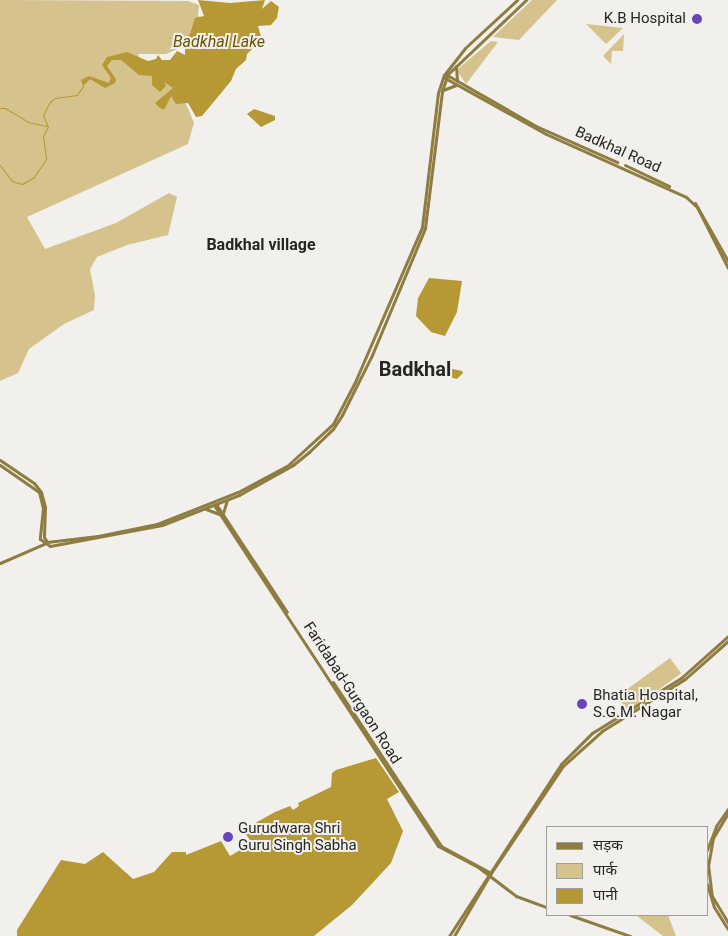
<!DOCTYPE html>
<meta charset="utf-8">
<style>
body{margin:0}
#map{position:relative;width:728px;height:936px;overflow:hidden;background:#f1f0ec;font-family:Roboto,"Noto Sans Devanagari",sans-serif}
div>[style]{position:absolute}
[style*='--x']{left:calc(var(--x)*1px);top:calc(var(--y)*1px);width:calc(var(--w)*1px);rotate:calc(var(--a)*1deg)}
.green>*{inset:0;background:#d5c28c;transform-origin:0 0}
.water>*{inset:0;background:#b69834}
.stream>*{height:1px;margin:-0.5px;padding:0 0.5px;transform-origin:0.5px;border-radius:0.5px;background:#b69834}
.secondary>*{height:3px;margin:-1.5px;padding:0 1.5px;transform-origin:1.5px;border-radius:1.5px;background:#8f7c41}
.dots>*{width:14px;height:14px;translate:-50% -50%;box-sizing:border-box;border:2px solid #f1f0ec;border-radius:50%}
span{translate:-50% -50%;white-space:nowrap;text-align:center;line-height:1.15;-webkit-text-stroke:4px #f1f0ec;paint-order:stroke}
.poi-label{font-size:15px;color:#262624}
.right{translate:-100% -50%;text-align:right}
.left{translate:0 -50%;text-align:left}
.street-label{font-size:15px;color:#262624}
.water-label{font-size:16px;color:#685304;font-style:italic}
.neighbourhood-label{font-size:16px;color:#262624;font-weight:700}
.district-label{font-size:20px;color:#262624;font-weight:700}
.legend{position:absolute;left:546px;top:826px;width:162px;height:90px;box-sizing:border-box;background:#f1f0ec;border:1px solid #a09f9c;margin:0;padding:6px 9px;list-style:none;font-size:15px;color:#262624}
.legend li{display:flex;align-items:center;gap:10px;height:25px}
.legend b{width:25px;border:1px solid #a09f9c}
</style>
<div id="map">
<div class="green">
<i style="clip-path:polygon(0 0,188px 1px,199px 5px,198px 16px,217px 26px,195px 41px,166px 54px,138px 54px,142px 63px,172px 83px,188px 108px,194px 123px,188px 144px,27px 217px,45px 249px,116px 223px,169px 193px,177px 197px,168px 235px,127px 245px,97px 257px,90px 269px,95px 296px,94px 310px,64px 324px,29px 349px,18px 373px,0 381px)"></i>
<i style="clip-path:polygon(532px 0,557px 0,519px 40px,493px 37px)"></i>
<i style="clip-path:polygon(586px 24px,623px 28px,606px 44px)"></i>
<i style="clip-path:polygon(624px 34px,623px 51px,612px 51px,611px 64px,603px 56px)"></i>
<i style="clip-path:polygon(491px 41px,498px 42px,466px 84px,458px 72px,459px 68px)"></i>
<i style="left:670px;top:658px;width:19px;height:65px;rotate:54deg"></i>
<i style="clip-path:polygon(668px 915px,676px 936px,663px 936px,637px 916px)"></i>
</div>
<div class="water">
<i style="clip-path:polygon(198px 0,230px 3px,265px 0,262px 9px,271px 1px,279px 7px,277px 18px,271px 25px,258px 26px,262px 40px,247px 54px,246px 60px,236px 69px,231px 81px,202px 116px,196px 117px,188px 103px,176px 104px,171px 96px,164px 110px,160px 108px,155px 103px,173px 88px,164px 82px,166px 86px,160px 92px,152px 85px,152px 76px,139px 75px,121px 60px,112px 60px,107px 66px,116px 79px,115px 83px,105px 88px,90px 79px,83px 86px,81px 80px,89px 76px,109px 83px,111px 78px,102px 65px,107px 57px,127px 52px,148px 61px,156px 59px,158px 55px,162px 60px,170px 60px,177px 51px,185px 55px,185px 38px,190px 34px,195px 18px,204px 16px)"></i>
<i style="clip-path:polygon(254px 109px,275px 116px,275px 120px,261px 127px,247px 114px)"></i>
<i style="clip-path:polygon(429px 278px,462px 281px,457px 312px,445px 336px,431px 332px,416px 316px,418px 298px)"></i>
<i style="clip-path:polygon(448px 368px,462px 371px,463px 373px,457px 379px,449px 377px)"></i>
<i style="clip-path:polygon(376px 758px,399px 792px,387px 799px,403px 831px,391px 863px,352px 905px,314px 936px,17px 936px,17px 930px,61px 860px,85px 864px,103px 852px,133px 879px,154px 872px,172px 852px,186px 852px,186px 855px,221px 841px,230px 856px,252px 843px,243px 830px,275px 812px,290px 806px,293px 810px,299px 806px,298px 803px,331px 787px,332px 773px,336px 770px)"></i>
</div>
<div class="stream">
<i style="--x:0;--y:108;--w:5;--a:0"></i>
<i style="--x:5;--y:108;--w:27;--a:31"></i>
<i style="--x:28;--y:122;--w:19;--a:12"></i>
<i style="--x:0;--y:165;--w:20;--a:53"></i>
<i style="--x:12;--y:181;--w:10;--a:17"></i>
<i style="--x:22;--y:184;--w:14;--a:-30"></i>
<i style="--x:34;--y:177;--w:22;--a:-56"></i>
<i style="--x:46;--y:159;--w:23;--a:-97"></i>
<i style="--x:43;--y:136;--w:10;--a:-61"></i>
<i style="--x:48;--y:127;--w:13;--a:-113"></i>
<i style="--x:43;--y:115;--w:15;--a:-62"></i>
<i style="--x:50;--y:102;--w:6;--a:-39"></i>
<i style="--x:55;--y:98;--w:22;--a:-8"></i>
<i style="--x:77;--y:95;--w:11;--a:-56"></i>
</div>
<div class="secondary">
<i style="--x:456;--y:66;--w:15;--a:86"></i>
<i style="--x:447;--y:75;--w:103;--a:29.8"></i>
<i style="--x:536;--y:126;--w:89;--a:24"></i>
<i style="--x:445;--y:78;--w:115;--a:29"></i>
<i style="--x:546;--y:134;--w:154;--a:24.2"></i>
<i style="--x:686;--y:197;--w:15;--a:42"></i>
<i style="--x:697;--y:207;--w:68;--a:63.1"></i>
<i style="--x:443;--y:90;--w:14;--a:-21"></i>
<i style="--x:625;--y:165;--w:49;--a:25.5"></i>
<i style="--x:695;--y:203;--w:67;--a:60.4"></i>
<i style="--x:0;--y:460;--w:41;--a:34.1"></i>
<i style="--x:34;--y:483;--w:11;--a:52"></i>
<i style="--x:41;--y:492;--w:16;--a:75"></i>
<i style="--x:45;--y:507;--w:30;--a:92"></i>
<i style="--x:44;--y:537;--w:6;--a:59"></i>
<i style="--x:0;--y:465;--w:47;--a:34.7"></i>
<i style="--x:39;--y:492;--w:16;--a:76"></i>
<i style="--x:43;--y:508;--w:31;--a:96"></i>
<i style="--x:40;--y:539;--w:12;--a:35"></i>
<i style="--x:50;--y:546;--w:114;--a:-10.6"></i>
<i style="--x:162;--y:525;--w:83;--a:-21.3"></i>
<i style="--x:239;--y:495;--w:62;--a:-29.1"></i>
<i style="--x:293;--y:465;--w:21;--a:-39"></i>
<i style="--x:309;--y:452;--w:33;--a:-44"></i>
<i style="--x:333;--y:429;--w:17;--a:-57"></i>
<i style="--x:342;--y:415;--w:67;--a:-63.4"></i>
<i style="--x:372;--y:355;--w:138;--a:-67.3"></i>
<i style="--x:425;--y:228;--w:138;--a:-82.9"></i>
<i style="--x:442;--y:91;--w:18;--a:-71"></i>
<i style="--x:448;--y:74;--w:108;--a:-43.5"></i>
<i style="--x:216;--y:504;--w:129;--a:56.7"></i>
<i style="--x:214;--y:505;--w:408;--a:56.7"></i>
<i style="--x:438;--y:846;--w:45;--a:27.7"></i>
<i style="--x:478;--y:867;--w:48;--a:37.3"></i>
<i style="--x:516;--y:896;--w:33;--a:20"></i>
<i style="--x:206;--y:509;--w:14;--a:21"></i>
<i style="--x:223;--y:513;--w:14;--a:-73"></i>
<i style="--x:47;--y:542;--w:51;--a:-6.7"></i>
<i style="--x:98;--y:536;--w:60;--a:-11.5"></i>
<i style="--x:157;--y:524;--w:87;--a:-21.6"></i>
<i style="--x:238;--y:492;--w:55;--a:-28"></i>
<i style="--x:287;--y:466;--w:62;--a:-42.4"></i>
<i style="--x:333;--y:424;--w:47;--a:-62.4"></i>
<i style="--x:355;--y:382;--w:169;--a:-66.6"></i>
<i style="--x:422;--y:227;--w:135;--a:-83.2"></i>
<i style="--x:438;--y:93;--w:19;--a:-72"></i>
<i style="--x:444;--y:75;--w:34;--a:-52"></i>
<i style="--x:465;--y:48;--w:71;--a:-42.7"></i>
<i style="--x:0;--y:563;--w:48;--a:-23.4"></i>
<i style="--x:333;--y:682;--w:196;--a:56.6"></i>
<i style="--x:441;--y:846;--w:57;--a:28.4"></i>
<i style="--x:728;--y:813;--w:29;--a:121"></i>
<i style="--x:713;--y:838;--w:27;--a:100"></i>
<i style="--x:708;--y:865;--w:31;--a:83"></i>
<i style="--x:712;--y:896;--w:31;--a:59"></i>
<i style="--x:707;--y:850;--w:26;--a:-69"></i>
<i style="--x:716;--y:826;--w:21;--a:-55"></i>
<i style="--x:707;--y:884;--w:24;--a:73"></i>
<i style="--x:714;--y:907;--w:26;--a:58"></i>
<i style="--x:570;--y:915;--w:64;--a:19.3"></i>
<i style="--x:449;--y:936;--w:205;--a:-56.9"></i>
<i style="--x:561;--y:764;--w:44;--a:-45"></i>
<i style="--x:592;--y:733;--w:105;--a:-31.7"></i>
<i style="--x:681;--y:678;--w:63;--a:-41.8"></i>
<i style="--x:454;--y:936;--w:73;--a:-59.6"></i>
<i style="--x:491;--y:873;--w:129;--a:-56.1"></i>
<i style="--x:563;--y:766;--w:52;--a:-41.9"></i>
<i style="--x:602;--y:731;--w:98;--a:-32.1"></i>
<i style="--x:685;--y:679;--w:57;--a:-41.5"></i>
</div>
<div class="dots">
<i style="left:697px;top:19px;background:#6644bd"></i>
<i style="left:582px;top:704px;background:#6644bd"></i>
<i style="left:228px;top:837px;background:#6644bd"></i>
</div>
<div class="poi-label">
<span class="right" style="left:686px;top:19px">K.B Hospital</span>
<span class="left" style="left:593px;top:704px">Bhatia Hospital,<br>S.G.M. Nagar</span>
<span class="left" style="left:238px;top:837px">Gurudwara Shri<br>Guru Singh Sabha</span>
</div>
<div class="street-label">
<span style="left:618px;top:150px;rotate:24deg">Badkhal Road</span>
<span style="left:352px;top:693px;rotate:57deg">Faridabad-Gurgaon Road</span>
</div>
<div class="water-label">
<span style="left:219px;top:42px">Badkhal Lake</span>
</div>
<div class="neighbourhood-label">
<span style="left:261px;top:245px">Badkhal village</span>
</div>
<div class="district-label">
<span style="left:415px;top:369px">Badkhal</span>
</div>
<ul class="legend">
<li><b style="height:6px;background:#8f7c41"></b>सड़क</li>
<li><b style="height:14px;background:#d5c28c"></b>पार्क</li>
<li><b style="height:14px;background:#b69834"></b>पानी</li>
</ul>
</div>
